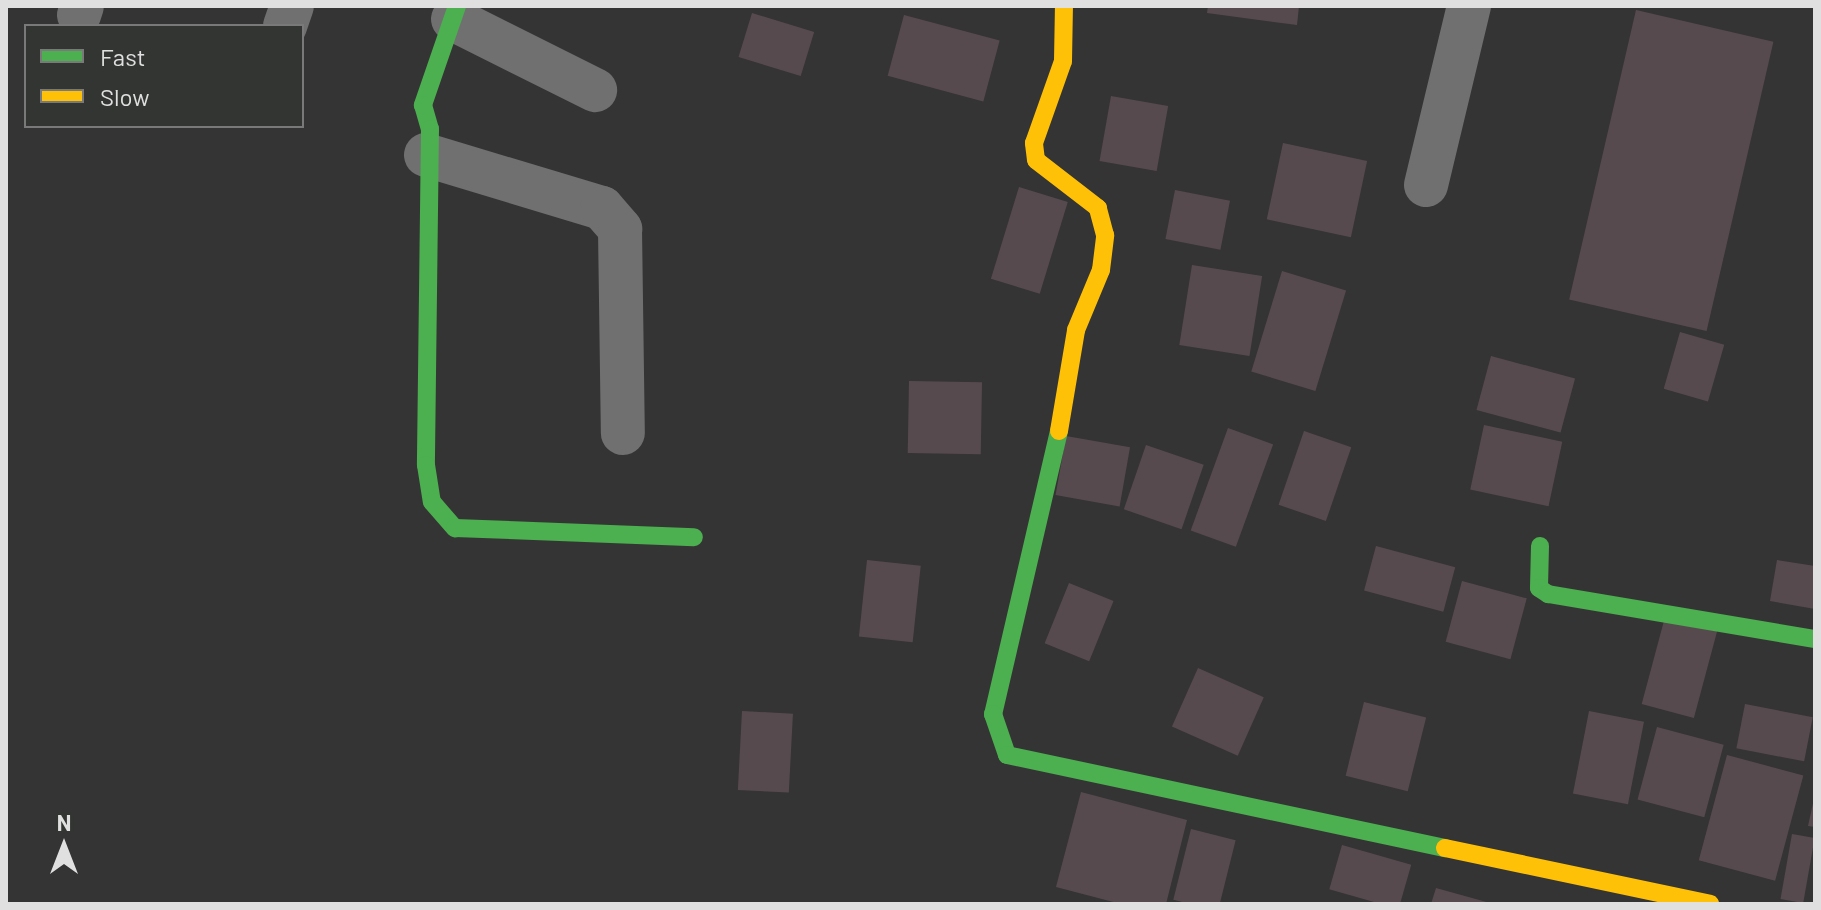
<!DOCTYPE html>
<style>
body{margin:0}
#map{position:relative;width:1821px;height:910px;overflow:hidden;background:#343434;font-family:Barlow,sans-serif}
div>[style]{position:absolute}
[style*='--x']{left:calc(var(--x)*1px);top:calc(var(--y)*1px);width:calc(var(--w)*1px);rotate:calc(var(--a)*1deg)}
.building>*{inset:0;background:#574a4e;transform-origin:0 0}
.street>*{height:44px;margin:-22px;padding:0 22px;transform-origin:22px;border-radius:22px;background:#707070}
.fast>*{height:18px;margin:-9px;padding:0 9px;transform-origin:9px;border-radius:9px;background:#4caf50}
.slow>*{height:18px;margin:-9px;padding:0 9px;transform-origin:9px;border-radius:9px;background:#ffc107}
span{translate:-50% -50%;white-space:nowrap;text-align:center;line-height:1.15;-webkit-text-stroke:8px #333533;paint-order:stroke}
.frame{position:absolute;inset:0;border:8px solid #dfe0df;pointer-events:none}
.legend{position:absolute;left:24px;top:24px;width:280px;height:104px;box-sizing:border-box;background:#333533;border:2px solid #787978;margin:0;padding:10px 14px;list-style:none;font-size:24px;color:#dfe0df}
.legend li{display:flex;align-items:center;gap:16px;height:40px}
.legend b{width:40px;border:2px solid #787978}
.north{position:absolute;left:24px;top:806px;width:80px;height:80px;-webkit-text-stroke:6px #333533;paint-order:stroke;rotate:0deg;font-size:22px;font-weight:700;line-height:32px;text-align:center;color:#dfe0df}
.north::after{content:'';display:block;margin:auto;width:28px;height:36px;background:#dfe0df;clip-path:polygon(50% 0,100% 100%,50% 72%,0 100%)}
</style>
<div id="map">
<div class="building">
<i style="clip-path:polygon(1208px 6px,1299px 6px,1297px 25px,1207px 13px)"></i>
<i style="left:1636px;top:10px;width:141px;height:297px;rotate:13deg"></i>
<i style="left:752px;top:13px;width:65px;height:46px;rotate:17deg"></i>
<i style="left:904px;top:15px;width:99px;height:63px;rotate:15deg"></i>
<i style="left:1111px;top:96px;width:58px;height:66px;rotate:10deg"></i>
<i style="left:1283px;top:143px;width:86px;height:78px;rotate:12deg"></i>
<i style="left:1019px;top:187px;width:51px;height:96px;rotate:17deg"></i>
<i style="left:1175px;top:190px;width:56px;height:50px;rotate:11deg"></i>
<i style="left:1192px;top:265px;width:71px;height:81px;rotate:9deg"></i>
<i style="left:1282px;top:271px;width:67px;height:105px;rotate:17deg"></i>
<i style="left:1680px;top:332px;width:46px;height:59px;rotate:16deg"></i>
<i style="left:1491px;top:356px;width:87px;height:56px;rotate:15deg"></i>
<i style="left:909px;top:381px;width:73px;height:72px;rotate:1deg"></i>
<i style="left:1484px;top:425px;width:80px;height:66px;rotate:12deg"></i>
<i style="left:1228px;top:428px;width:48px;height:109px;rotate:20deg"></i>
<i style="left:1304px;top:431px;width:50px;height:78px;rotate:19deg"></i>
<i style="left:1066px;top:436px;width:65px;height:60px;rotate:10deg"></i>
<i style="left:1146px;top:445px;width:61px;height:68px;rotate:19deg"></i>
<i style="left:1376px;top:546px;width:82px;height:46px;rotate:15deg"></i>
<i style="left:867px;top:560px;width:54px;height:77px;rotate:6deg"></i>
<i style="clip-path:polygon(1777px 560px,1815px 566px,1815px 609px,1770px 601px)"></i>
<i style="left:1462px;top:581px;width:67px;height:63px;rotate:15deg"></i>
<i style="left:1069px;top:583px;width:48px;height:65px;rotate:22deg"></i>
<i style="left:1665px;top:617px;width:54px;height:90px;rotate:15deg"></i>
<i style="left:1198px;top:668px;width:72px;height:64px;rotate:24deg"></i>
<i style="left:1364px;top:702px;width:64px;height:76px;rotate:14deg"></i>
<i style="left:1745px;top:704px;width:69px;height:45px;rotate:11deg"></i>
<i style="left:742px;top:711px;width:51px;height:79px;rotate:3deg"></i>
<i style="left:1589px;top:711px;width:56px;height:84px;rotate:11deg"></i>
<i style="left:1657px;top:727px;width:69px;height:75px;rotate:15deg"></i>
<i style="left:1727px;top:755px;width:79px;height:109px;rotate:15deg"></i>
<i style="clip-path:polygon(1081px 792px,1187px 820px,1166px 904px,1121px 904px,1056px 887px)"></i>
<i style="clip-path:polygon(1814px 799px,1815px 799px,1815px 827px,1808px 826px)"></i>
<i style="left:1191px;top:829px;width:46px;height:73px;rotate:14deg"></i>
<i style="left:1792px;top:834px;width:23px;height:66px;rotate:10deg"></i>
<i style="left:1342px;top:845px;width:72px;height:46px;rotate:16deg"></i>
<i style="clip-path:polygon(1436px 888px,1490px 903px,1490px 904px,1431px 904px)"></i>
</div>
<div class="street">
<i style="--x:79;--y:15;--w:9;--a:-72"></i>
<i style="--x:453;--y:19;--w:159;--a:26.6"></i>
<i style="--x:285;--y:26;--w:21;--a:-71"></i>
<i style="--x:426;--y:155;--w:184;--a:16.8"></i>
<i style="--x:602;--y:208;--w:28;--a:49"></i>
<i style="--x:620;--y:229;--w:204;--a:89.2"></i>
<i style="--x:1426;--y:185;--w:184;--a:-76.5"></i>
</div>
<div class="fast">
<i style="--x:457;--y:6;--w:105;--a:109"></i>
<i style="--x:423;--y:105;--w:25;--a:74"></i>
<i style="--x:430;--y:129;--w:336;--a:90.7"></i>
<i style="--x:426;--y:465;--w:37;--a:81"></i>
<i style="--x:432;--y:502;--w:35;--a:49"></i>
<i style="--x:455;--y:528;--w:239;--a:2.2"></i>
<i style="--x:1059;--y:431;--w:291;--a:103.1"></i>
<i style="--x:993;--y:714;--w:43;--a:71.1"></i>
<i style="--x:1007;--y:755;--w:448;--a:12"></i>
<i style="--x:1540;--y:546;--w:42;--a:91.4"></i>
<i style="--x:1539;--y:588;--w:11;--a:34"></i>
<i style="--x:1548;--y:594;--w:271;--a:9.6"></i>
</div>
<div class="slow">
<i style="--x:1059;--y:431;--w:102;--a:-80.4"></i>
<i style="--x:1076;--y:330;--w:65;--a:-67.4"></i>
<i style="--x:1101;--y:270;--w:35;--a:-83"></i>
<i style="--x:1105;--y:235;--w:28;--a:-105"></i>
<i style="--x:1098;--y:208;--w:78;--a:-142.3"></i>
<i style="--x:1036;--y:160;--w:17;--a:-97"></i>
<i style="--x:1034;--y:143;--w:87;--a:-70.5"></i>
<i style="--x:1063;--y:61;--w:55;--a:-89"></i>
<i style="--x:1445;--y:848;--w:271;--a:11.9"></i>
</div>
<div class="frame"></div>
<ul class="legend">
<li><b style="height:10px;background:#4caf50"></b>Fast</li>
<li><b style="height:10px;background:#ffc107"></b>Slow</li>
</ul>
<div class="north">N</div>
</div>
